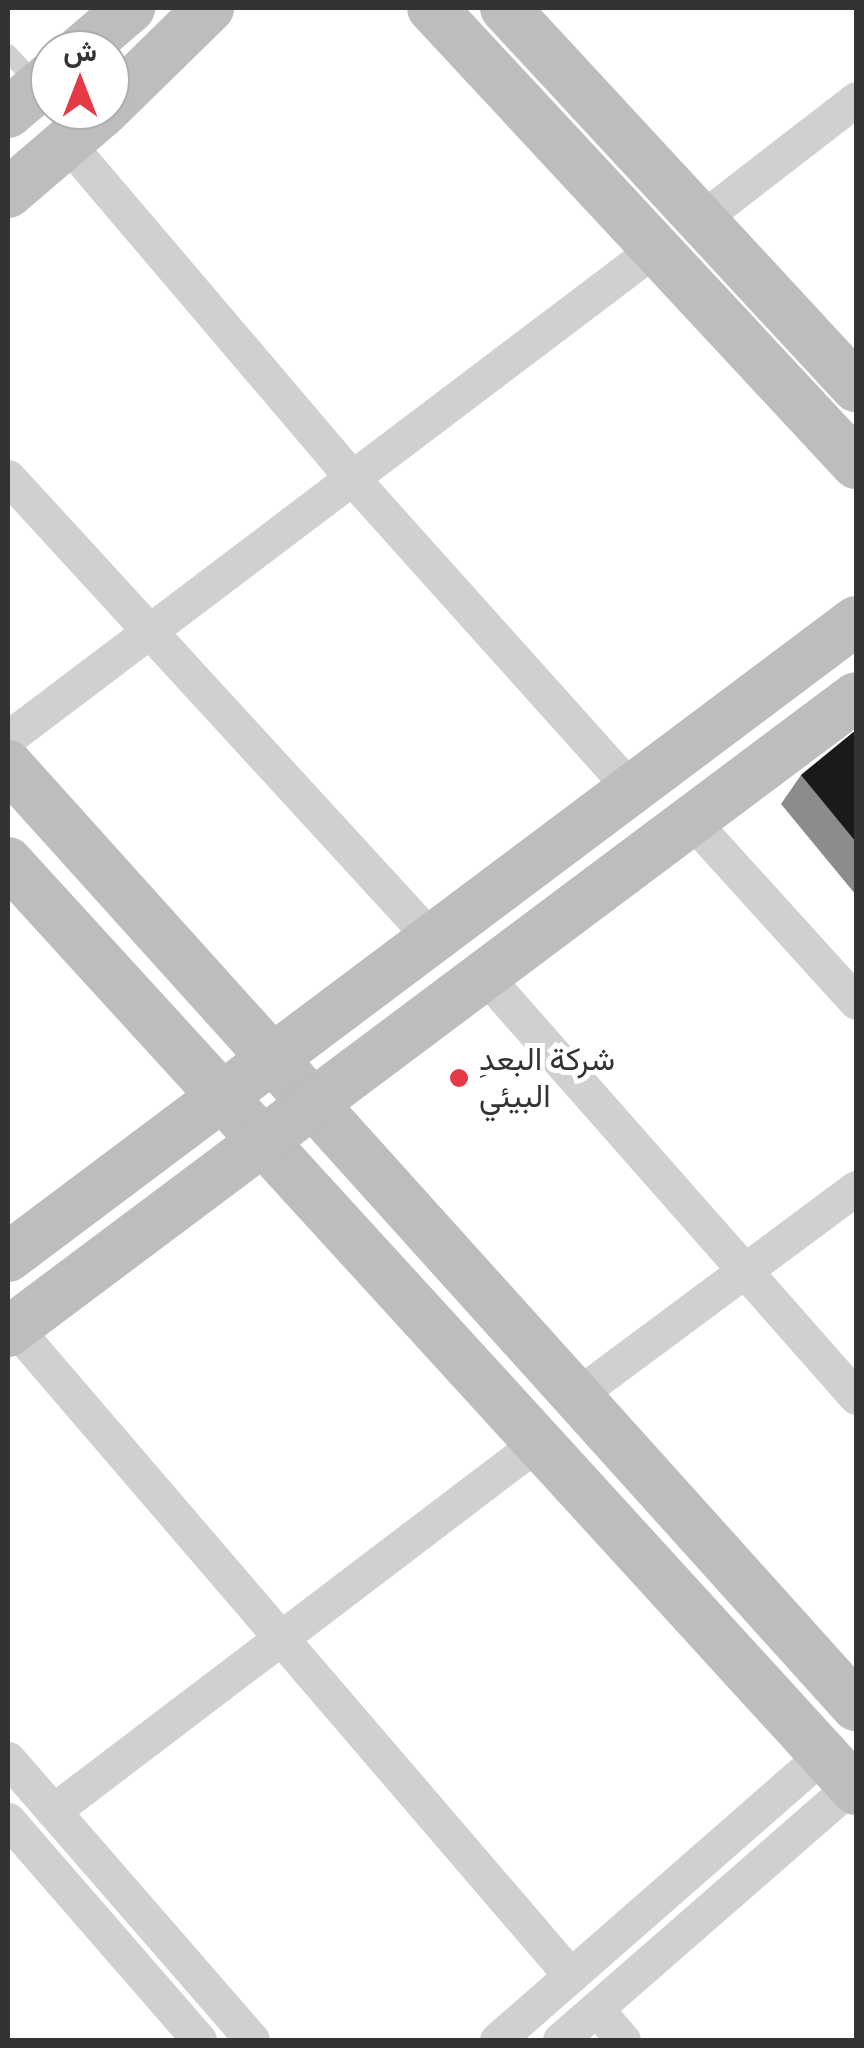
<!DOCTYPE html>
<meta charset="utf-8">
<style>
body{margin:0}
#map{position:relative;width:864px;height:2048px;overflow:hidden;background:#fff;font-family:"Fira Sans Condensed",Vazirmatn,sans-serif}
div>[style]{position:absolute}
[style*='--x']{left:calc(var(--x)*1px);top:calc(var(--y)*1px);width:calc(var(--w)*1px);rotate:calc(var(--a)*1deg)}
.lane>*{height:18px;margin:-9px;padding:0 9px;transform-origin:9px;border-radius:9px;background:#d0d0d0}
.street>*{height:35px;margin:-17.5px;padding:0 17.5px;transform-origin:17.5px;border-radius:17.5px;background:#d0d0d0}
.secondary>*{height:50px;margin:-25px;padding:0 25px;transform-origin:25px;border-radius:25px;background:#bdbdbd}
.wall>*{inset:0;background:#8c8c8c}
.building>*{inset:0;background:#1a1a1a}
.dots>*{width:28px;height:28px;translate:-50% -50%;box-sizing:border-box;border:5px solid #fff;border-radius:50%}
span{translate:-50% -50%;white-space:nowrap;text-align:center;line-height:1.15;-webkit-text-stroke:10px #fff;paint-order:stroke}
.poi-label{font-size:32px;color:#333}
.left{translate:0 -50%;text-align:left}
.frame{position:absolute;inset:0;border:10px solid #333;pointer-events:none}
.north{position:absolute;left:30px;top:30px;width:100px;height:100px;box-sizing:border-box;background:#fff;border:2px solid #adadad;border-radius:50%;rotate:0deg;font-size:28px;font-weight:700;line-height:40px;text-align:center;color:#333}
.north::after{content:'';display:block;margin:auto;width:35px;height:45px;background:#e63946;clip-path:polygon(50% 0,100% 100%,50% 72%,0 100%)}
</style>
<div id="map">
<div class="lane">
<i style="--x:8;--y:53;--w:44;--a:46.8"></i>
</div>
<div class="street">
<i style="--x:69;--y:145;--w:437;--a:49.6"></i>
<i style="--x:352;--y:478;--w:419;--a:48.1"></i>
<i style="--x:701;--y:219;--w:196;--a:-37.7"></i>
<i style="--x:8;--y:477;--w:628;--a:47.45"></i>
<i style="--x:8;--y:738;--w:812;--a:-37.1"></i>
<i style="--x:692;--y:821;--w:244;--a:47.8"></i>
<i style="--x:485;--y:976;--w:561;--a:48.61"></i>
<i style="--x:14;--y:1327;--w:855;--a:49.36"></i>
<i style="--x:577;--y:1395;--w:347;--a:-36.6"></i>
<i style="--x:8;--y:1759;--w:372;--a:49"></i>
<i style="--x:53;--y:1811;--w:612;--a:-37.23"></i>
<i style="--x:8;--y:1820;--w:291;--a:49"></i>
<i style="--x:596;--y:2009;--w:41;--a:48.9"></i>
<i style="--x:497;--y:2040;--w:434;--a:-41.2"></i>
<i style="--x:560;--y:2040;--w:388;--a:-41.1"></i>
</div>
<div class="secondary">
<i style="--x:432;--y:8;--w:623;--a:47.08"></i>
<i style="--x:505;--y:8;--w:517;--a:47.2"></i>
<i style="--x:81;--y:50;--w:65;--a:-40.6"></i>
<i style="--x:110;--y:105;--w:139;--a:-44.4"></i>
<i style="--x:8;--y:113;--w:55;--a:-40.6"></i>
<i style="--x:8;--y:193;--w:128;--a:-40.6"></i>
<i style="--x:8;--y:765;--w:1267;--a:47.98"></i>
<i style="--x:8;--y:862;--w:1257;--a:47.58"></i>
<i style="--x:8;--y:1257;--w:1060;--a:-36.87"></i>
<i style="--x:8;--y:1332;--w:1059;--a:-36.83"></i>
</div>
<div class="wall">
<i style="clip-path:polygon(856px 730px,856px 895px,781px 804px,801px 775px)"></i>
</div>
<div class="building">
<i style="clip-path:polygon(856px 730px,856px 842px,801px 775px)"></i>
</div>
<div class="dots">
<i style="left:459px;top:1078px;background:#e63946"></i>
</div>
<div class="poi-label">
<span class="left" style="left:479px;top:1078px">ِشركة البعد<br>البيئي</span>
</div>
<div class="frame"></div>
<div class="north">ش</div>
</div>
